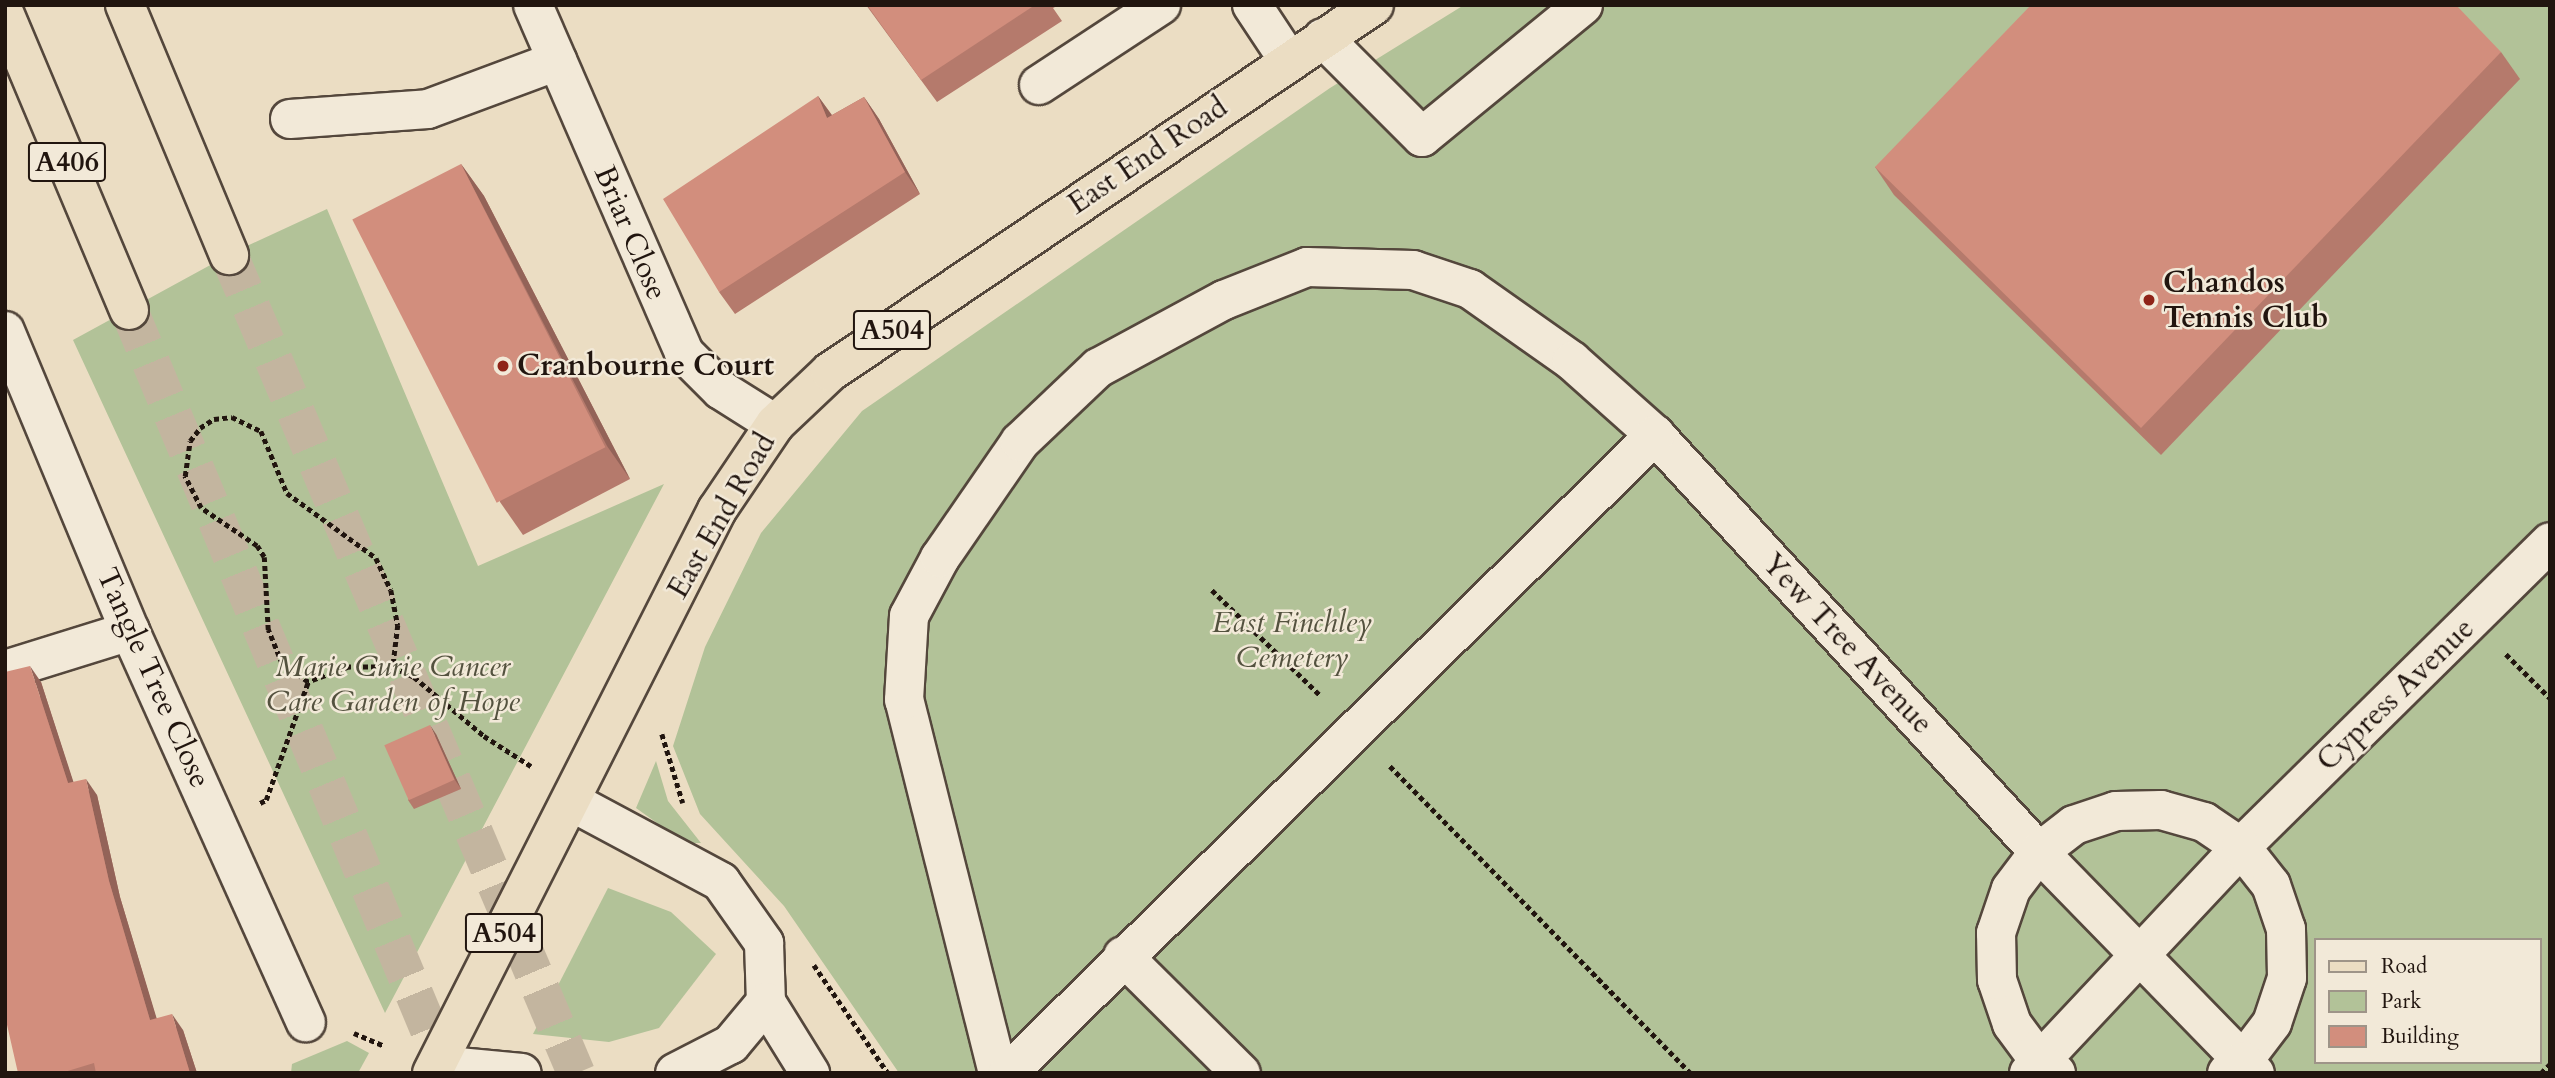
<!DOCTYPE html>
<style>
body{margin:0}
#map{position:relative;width:2555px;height:1078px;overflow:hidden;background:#ebddc3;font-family:Cardo,serif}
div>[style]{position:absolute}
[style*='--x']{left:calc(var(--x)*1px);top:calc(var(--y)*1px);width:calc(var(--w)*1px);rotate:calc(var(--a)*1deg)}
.green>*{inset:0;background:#b2c298}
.highway-tunnel>*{height:38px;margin-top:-19px;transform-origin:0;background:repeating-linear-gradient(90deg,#c3b59f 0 38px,transparent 0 57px)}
.path>*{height:4.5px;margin-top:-2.25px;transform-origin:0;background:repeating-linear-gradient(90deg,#21150f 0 5px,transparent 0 8.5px)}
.roads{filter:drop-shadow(2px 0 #54473c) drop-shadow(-2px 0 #54473c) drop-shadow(0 2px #54473c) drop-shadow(0 -2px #54473c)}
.minor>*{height:38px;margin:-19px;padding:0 19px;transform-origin:19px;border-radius:19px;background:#f2e9d8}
.major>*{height:38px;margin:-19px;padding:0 19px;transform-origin:19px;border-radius:19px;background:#ebddc3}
.highway>*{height:38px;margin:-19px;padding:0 19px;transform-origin:19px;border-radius:19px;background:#ebddc3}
.wall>*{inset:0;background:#b57a6c}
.shaded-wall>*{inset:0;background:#936358}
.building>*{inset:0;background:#d28e7d;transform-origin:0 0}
.dots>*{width:19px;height:19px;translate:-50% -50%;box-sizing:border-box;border:4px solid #f2e9d8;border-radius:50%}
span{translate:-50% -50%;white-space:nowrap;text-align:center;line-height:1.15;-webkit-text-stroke:5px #f2e9d8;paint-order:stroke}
.shield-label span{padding:2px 5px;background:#f2e9d8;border:2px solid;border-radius:5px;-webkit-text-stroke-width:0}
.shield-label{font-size:28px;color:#21150f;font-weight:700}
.street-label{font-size:30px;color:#21150f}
.poi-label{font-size:30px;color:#21150f;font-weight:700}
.left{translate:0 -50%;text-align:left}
.park-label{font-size:30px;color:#54523f;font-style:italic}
.frame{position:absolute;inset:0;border:7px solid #21150f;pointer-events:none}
.legend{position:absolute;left:2314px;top:938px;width:228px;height:126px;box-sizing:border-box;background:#f2e9d8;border:2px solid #9e9488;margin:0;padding:9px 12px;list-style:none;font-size:21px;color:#21150f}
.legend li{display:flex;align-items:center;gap:14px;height:35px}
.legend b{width:35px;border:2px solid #9e9488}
</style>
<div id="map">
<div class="green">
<i style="clip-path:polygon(evenodd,1464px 5px,2550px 5px,2550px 1073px,899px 1073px,784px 906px,700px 814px,673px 746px,705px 647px,761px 533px,862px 411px,1330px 88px,1464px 5px,2315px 940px,2539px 940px,2539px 1062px,2315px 1062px,2315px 940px)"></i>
<i style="clip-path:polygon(327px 209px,478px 566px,664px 484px,385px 1013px,73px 340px,236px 251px)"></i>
<i style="clip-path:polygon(656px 761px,668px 801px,701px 843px,685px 843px,636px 808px)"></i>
<i style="clip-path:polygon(608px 888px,671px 912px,716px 954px,659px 1028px,609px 1042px,533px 1034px)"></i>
<i style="clip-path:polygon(347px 1041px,369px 1053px,358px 1073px,291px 1073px,292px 1064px)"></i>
</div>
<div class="highway-tunnel">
<i style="--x:229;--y:255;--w:889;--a:67.01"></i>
<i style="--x:129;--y:310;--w:827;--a:67.37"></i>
</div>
<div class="path">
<i style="--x:232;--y:417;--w:32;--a:26"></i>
<i style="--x:261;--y:431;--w:67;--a:67.2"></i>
<i style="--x:287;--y:493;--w:110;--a:36.1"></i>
<i style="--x:376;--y:558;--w:35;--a:65"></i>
<i style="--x:391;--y:590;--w:36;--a:79"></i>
<i style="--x:398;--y:625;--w:42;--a:96.8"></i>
<i style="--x:393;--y:667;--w:44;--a:180"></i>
<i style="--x:349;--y:667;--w:44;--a:159.9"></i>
<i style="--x:308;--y:682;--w:32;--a:-145"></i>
<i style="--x:282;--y:664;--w:37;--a:-112"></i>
<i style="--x:268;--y:630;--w:73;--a:-93.1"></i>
<i style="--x:264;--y:557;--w:13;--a:-122"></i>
<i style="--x:257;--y:546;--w:68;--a:-145.8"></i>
<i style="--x:201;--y:508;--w:36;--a:-117"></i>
<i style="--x:185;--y:476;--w:35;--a:-82"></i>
<i style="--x:190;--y:441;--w:16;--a:-52"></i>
<i style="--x:200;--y:428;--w:17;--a:-33"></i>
<i style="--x:214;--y:419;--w:18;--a:-6"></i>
<i style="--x:1212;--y:590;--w:151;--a:44.2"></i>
<i style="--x:2506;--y:654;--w:62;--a:45"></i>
<i style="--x:393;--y:667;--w:23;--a:25"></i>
<i style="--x:414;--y:677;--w:92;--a:40.1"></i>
<i style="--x:484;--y:736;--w:56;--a:32.6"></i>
<i style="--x:662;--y:734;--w:72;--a:73.1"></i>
<i style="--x:1390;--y:766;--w:430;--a:45.6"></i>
<i style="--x:260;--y:803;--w:7;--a:-27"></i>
<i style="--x:266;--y:800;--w:125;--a:-70.4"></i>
<i style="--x:814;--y:965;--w:131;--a:55.6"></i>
<i style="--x:354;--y:1033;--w:33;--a:23"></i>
<i style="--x:2541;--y:1073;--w:13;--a:-45"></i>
</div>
<div class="roads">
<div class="minor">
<i style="--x:533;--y:5;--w:379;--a:66.5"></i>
<i style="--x:684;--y:353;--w:52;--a:45"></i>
<i style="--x:721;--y:390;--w:64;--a:32.2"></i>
<i style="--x:1252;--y:5;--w:67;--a:56.5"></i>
<i style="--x:1323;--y:38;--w:140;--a:45"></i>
<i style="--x:1422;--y:137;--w:208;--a:-39.3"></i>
<i style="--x:1039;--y:85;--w:146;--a:-33.3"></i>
<i style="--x:290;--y:119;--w:138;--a:-4.1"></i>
<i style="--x:428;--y:109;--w:138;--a:-20.4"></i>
<i style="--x:5;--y:331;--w:325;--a:67.4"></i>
<i style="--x:130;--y:631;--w:429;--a:65.8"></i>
<i style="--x:5;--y:670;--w:131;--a:-17.3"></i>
<i style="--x:572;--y:802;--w:169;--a:28.2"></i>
<i style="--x:721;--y:882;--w:75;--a:54.8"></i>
<i style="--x:764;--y:943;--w:59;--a:88.1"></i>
<i style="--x:766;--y:1002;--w:55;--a:129.8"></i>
<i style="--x:731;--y:1044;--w:63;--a:152.6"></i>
<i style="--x:1123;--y:956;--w:166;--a:44.8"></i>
<i style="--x:766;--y:1002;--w:84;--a:58.2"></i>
<i style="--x:437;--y:1065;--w:85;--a:5.4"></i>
<i style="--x:998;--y:1073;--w:385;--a:-104.1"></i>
<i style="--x:904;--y:700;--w:84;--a:-86.6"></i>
<i style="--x:909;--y:616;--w:66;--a:-61.9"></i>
<i style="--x:940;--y:558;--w:141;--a:-55.4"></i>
<i style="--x:1020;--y:442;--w:108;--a:-43.5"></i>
<i style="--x:1098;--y:368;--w:143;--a:-28.4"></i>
<i style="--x:1224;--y:300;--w:89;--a:-21.7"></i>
<i style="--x:1307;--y:267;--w:106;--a:1.6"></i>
<i style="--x:1413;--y:270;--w:60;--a:18.4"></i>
<i style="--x:1470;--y:289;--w:125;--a:35.2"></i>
<i style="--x:1572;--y:361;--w:111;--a:41.7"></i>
<i style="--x:1655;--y:435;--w:567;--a:47.36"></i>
<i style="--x:2039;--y:852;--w:309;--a:45.7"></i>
<i style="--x:1008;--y:1073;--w:909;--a:-44.6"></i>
<i style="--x:2029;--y:1073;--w:310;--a:-46.8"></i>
<i style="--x:2241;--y:847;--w:434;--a:-44.6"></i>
<i style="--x:2056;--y:1073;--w:19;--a:-145"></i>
<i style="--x:2040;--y:1062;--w:47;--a:-126.4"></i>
<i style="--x:2012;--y:1024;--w:46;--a:-108.8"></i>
<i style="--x:1997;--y:980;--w:47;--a:-91.2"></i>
<i style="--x:1996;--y:933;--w:46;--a:-71.2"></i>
<i style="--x:2011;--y:889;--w:46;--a:-52.9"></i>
<i style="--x:2039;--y:852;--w:44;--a:-37.6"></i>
<i style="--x:2074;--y:825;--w:44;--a:-18.4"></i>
<i style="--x:2116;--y:811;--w:45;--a:-1.3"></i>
<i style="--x:2161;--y:810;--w:45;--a:15.6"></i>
<i style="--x:2204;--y:822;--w:45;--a:34"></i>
<i style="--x:2241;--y:847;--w:48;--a:51.7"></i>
<i style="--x:2271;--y:885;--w:46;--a:71.2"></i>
<i style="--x:2286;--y:929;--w:49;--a:88.8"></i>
<i style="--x:2287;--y:978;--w:47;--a:108.4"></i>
<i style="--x:2272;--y:1023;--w:48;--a:127.3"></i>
<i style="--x:2243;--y:1061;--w:20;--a:143"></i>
</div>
<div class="major">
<i style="--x:432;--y:1073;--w:631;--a:-63.15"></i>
<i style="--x:717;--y:510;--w:104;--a:-56"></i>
<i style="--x:775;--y:424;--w:76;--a:-43.4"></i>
<i style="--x:830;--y:372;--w:656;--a:-34"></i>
</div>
<div class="highway">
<i style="--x:125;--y:5;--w:271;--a:67.4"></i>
<i style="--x:5;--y:15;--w:320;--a:67.2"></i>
</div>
</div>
<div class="wall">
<i style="clip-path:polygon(866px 5px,1059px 5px,1053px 8px,1062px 21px,937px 102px)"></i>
<i style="clip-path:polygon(2501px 52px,2520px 79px,2161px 455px,1894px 195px,1875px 167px)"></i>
<i style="clip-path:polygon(818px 96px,832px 115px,864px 97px,879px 119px,920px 194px,735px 314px,719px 292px)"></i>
<i style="clip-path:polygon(461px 164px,484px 196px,630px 479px,523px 535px,500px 502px)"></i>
<i style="clip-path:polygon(41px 682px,73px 782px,97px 795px,120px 897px,156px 1018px,183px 1030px,197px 1073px,18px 1073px)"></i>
<i style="clip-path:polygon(436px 734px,461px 789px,414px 809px,408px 800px)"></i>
</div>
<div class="shaded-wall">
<i style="clip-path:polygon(818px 96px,833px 117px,827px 118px)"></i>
<i style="clip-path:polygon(864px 97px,879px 119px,920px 194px,905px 172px)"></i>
<i style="clip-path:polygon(461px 164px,484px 196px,630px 479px,607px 446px)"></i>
<i style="clip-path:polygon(30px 666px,41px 682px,79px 799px,68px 783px)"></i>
<i style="clip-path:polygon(430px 725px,436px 734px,461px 789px,455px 780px)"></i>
<i style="clip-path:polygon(86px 779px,97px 795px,120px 897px,162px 1036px,150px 1020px,109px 881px)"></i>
<i style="clip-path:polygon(172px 1014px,183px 1030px,197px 1073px,190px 1073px)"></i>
</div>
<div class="building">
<i style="clip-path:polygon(867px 5px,1035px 5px,921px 80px)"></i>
<i style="clip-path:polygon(2031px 5px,2456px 5px,2501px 52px,2141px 428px,1875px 167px)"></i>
<i style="clip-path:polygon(818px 96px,827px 118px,864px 97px,905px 172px,719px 292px,663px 199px)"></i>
<i style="left:461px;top:164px;width:318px;height:122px;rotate:63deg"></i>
<i style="clip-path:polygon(30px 666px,68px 783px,86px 779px,109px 881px,150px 1020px,172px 1014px,190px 1073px,96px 1073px,94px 1063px,61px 1073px,18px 1073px,5px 1016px,5px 672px)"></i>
<i style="left:430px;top:725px;width:60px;height:50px;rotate:66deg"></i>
</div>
<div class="dots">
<i style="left:2149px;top:300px;background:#8f2418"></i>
<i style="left:503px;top:366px;background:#8f2418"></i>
</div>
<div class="shield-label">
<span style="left:67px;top:162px">A406</span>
<span style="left:892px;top:330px">A504</span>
<span style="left:504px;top:933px">A504</span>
</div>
<div class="street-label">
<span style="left:1148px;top:156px;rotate:-34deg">East End Road</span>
<span style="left:630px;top:233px;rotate:67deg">Briar Close</span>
<span style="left:722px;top:516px;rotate:-60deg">East End Road</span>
<span style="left:1847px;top:644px;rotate:47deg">Yew Tree Avenue</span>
<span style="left:153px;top:678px;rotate:66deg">Tangle Tree Close</span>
<span style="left:2396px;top:695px;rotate:-44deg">Cypress Avenue</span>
</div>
<div class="poi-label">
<span class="left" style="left:2163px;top:300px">Chandos<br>Tennis Club</span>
<span class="left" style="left:517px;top:366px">Cranbourne Court</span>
</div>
<div class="park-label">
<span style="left:1292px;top:640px">East Finchley<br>Cemetery</span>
<span style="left:393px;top:684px">Marie Curie Cancer<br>Care Garden of Hope</span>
</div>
<div class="frame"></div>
<ul class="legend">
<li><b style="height:9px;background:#ebddc3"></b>Road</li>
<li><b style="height:19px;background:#b2c298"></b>Park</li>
<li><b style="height:19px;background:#d28e7d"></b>Building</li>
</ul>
</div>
